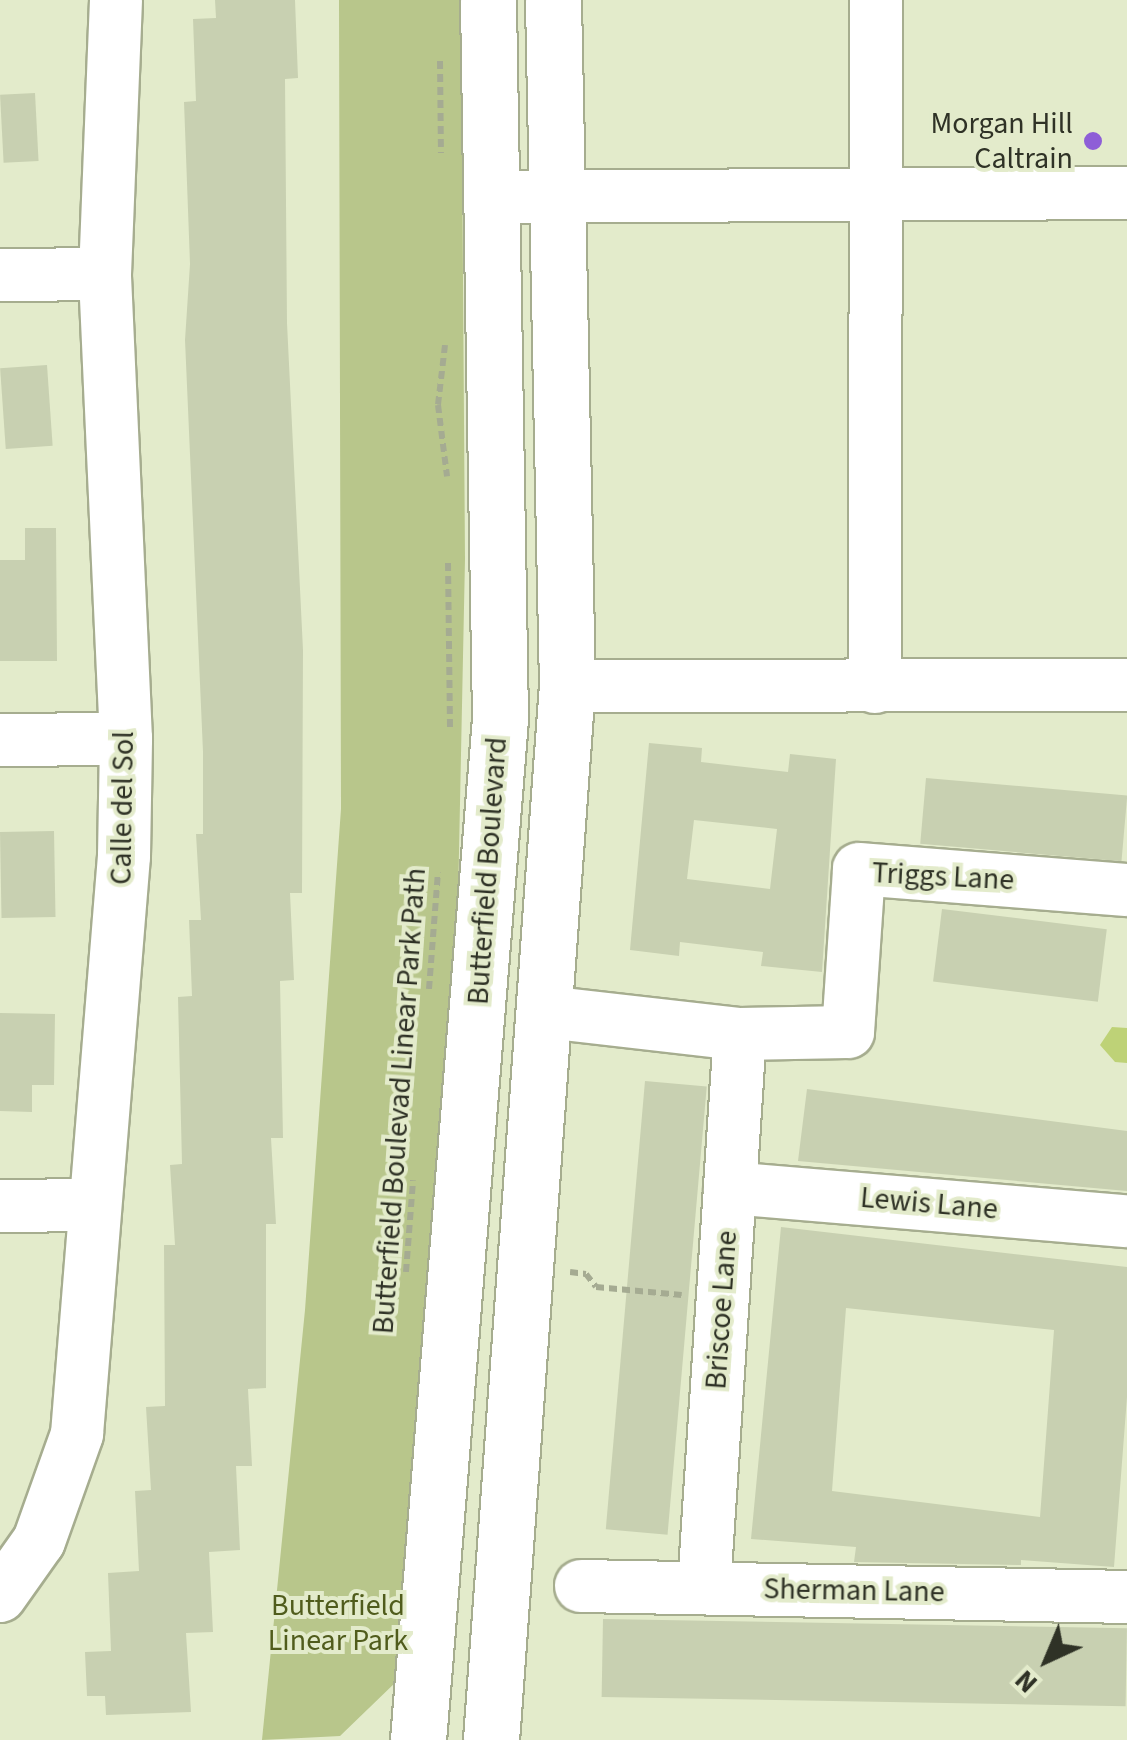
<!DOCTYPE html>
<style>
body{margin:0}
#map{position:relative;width:1127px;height:1740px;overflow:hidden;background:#e3ebcb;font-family:"Source Sans 3",sans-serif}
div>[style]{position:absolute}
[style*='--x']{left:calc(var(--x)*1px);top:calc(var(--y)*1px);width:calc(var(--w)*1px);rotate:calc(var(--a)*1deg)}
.green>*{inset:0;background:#b8c68b}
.water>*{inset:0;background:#bed277}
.building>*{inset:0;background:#c8d0b1;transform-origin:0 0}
.path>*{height:6px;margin-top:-3px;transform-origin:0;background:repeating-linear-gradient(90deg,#a5ab92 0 8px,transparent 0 13px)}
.roads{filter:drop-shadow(2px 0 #a6ad8f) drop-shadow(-2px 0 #a6ad8f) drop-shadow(0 2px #a6ad8f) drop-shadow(0 -2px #a6ad8f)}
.minor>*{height:52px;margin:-26px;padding:0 26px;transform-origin:26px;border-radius:26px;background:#fff}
.major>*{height:55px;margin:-27.5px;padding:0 27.5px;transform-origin:27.5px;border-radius:27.5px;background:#fff}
.dots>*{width:28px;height:28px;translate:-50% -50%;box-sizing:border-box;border:5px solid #e3ebcb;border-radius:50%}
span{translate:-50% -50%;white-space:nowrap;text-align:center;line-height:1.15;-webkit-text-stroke:8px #e3ebcb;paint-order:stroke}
.poi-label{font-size:30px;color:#2f3226}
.right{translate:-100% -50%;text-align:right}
.street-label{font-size:30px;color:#2f3226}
.park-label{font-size:30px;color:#505c1c}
.north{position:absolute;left:997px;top:1610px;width:100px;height:100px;-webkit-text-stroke:8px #e3ebcb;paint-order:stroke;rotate:224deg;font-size:28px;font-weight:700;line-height:40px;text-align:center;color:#2f3226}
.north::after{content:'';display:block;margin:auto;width:35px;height:45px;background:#2f3226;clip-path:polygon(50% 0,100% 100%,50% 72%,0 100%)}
</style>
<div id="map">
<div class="green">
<i style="clip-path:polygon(339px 0,461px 0,465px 559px,458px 901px,398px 1680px,340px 1736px,262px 1740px,305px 1310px,341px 809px)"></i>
</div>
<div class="water">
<i style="clip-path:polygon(1112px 1027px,1127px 1028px,1127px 1063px,1115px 1062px,1100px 1045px)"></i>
</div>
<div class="building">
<i style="clip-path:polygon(215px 0,295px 0,298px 78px,285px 79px,287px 323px,303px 650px,302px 893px,290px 893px,294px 980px,280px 981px,283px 1138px,271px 1138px,276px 1224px,266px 1224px,266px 1388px,248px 1389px,252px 1466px,236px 1466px,240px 1550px,209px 1552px,213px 1632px,186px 1633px,191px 1712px,106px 1715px,105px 1696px,87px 1696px,85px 1652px,111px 1651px,108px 1573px,139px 1571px,135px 1491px,151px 1490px,146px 1407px,165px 1406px,164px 1245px,175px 1245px,170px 1165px,182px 1164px,178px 997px,192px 996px,189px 920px,201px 920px,196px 834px,203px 834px,203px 752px,185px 340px,190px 264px,184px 102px,196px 101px,193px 19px,216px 18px)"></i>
<i style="left:35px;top:93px;width:68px;height:35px;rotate:87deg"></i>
<i style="left:47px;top:365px;width:81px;height:47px;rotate:86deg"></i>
<i style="clip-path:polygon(25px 528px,56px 528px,57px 661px,0 661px,0 560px,25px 560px)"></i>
<i style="clip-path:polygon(evenodd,649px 743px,702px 748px,701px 762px,788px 772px,790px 754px,836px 759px,822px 972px,761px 966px,763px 952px,680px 942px,679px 956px,630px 950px,649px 743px,694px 820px,777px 829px,770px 889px,687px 879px,694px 820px)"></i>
<i style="left:926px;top:778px;width:202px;height:66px;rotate:5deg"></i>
<i style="left:54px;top:831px;width:86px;height:54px;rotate:89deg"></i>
<i style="left:942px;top:909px;width:166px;height:73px;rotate:7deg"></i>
<i style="clip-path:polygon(0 1013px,55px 1014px,54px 1085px,32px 1085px,32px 1112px,0 1111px)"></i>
<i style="left:645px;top:1081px;width:62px;height:450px;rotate:5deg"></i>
<i style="clip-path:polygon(807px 1089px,1127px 1131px,1127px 1191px,798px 1161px)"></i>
<i style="clip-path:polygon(evenodd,781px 1227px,1127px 1267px,1127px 1397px,1114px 1567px,1021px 1560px,1021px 1565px,854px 1562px,856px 1547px,751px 1539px,781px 1227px,846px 1308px,1054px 1330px,1040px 1517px,832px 1491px,846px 1308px)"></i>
<i style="left:603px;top:1619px;width:524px;height:78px;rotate:1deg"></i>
</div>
<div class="path">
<i style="--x:440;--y:61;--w:92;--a:89.4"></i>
<i style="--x:445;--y:345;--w:60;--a:96.7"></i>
<i style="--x:438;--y:405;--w:72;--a:82.8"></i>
<i style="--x:448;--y:563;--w:168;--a:89.3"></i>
<i style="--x:429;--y:989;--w:117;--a:-85.6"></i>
<i style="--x:406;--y:1272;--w:92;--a:-85.6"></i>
<i style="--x:570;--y:1272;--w:16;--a:7"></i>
<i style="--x:586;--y:1274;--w:16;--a:52"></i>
<i style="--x:596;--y:1287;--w:86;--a:5.3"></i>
</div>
<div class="roads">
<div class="minor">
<i style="--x:491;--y:197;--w:636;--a:-0.36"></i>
<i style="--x:0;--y:275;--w:105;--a:-0.5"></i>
<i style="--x:567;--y:686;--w:560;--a:-0.1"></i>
<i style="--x:875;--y:687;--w:687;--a:-89.92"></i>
<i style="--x:0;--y:740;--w:126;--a:-0.5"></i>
<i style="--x:546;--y:1012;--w:195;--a:6.5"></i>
<i style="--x:740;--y:1034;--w:108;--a:-1.1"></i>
<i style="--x:848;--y:1032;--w:163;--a:-86.1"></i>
<i style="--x:859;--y:869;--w:269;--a:4.5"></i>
<i style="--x:730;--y:1188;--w:398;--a:4.8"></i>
<i style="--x:0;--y:1206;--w:93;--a:-0.6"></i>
<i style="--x:581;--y:1586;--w:546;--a:1.15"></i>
<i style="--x:704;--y:1587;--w:554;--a:-86.28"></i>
<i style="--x:0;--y:1596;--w:67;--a:-54.7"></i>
<i style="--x:39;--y:1541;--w:114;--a:-70.4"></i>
<i style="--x:77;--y:1434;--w:580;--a:-85.35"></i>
<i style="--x:124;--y:856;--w:117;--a:-89"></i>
<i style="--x:126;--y:739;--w:465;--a:-92.6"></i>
<i style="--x:105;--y:274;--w:274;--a:-87.7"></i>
</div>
<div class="major">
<i style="--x:418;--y:1740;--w:1025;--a:-85.41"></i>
<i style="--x:500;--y:718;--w:718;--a:-90.96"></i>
<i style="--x:491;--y:1740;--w:1057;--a:-85.88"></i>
<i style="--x:567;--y:686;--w:686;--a:-91.17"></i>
</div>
</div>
<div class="dots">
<i style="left:1093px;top:141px;background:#8e5ed7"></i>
</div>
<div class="poi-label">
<span class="right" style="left:1073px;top:141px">Morgan Hill<br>Caltrain</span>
</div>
<div class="street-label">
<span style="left:123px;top:808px;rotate:-89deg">Calle del Sol</span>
<span style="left:488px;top:871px;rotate:-86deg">Butterfield Boulevard</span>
<span style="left:943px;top:877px;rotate:3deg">Triggs Lane</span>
<span style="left:400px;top:1101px;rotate:-86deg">Butterfield Boulevad Linear Park Path</span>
<span style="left:929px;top:1204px;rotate:5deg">Lewis Lane</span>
<span style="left:722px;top:1310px;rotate:-86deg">Briscoe Lane</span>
<span style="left:854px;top:1591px;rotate:1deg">Sherman Lane</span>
</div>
<div class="park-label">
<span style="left:338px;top:1623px">Butterfield<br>Linear Park</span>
</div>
<div class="north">N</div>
</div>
